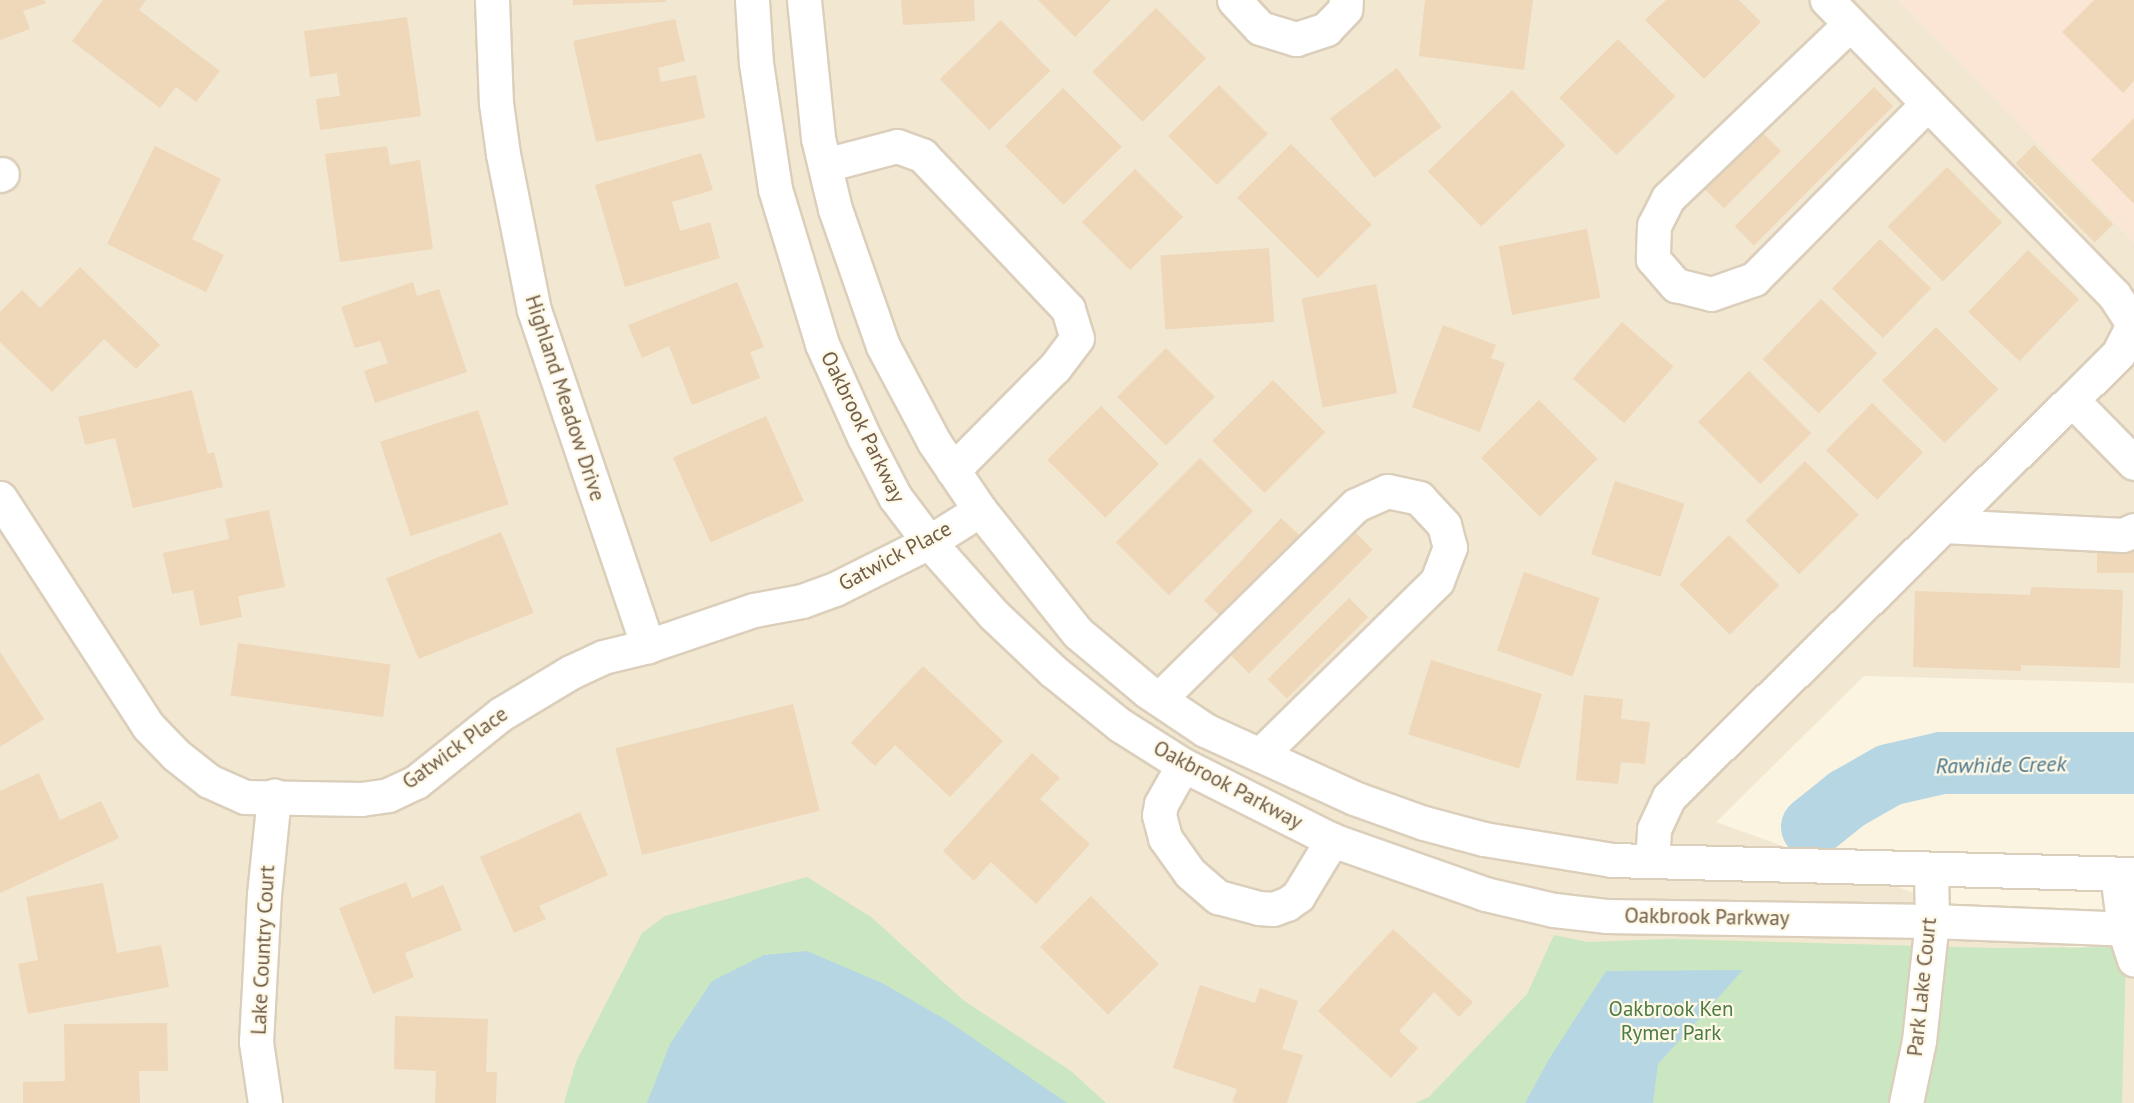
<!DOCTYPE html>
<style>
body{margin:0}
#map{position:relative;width:2134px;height:1103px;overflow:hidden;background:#fbf4e1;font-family:"PT Sans",sans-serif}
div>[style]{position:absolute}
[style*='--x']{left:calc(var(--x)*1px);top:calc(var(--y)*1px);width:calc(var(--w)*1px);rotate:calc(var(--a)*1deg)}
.residential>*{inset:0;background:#f2e7d0}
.commercial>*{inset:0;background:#fbe6d5}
.green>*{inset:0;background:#cae7c1}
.water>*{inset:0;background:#b7d6e3}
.river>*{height:62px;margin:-31px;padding:0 31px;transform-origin:31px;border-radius:31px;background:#b7d6e3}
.building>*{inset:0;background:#efd7ba;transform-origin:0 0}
.roads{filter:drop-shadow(2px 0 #dbcfbb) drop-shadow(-2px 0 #dbcfbb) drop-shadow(0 2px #dbcfbb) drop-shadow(0 -2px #dbcfbb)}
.minor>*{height:33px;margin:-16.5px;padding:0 16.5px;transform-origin:16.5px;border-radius:16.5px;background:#fff}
span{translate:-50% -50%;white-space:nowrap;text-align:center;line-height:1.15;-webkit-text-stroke:4.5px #fef8e6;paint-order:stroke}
.street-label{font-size:21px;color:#705d49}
.park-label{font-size:21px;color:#4d7b45}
.water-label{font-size:22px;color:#48758a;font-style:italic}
</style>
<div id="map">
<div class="residential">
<i style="clip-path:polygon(0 0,1899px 0,2134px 242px,2134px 683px,1864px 676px,1716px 822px,2113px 964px,2134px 964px,2134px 1103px,0 1103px)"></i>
</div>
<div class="commercial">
<i style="clip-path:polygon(1899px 0,2134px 0,2134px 242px)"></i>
</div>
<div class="green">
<i style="clip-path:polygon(807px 877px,871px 917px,963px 1000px,1071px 1071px,1106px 1103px,564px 1103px,576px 1062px,642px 933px,665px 916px)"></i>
<i style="clip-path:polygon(1554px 935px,1588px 942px,1670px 939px,1994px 948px,2115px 947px,2126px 956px,2122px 1103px,1415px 1103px,1429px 1097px,1527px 994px)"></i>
</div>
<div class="water">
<i style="clip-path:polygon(807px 951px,882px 983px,948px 1021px,1067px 1103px,647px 1103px,670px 1044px,712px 981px,764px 955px)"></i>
<i style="clip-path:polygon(1743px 970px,1658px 1064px,1653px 1103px,1525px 1103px,1549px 1059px,1606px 971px)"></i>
</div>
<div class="river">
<i style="--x:1812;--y:827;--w:45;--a:-38.7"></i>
<i style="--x:1847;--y:799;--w:48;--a:-29.7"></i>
<i style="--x:1889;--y:775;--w:54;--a:-12.8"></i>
<i style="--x:1942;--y:763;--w:192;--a:0"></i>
</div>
<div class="building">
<i style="clip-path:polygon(0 0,44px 0,46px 3px,23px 11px,30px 29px,0 40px)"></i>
<i style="clip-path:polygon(103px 0,146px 0,139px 10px,220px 71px,196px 102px,176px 87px,160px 108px,72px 41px)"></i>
<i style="clip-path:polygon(573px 0,666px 0,666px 2px,573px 5px)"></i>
<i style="clip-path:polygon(901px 0,974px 0,975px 21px,903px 25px)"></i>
<i style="clip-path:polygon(1038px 0,1111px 0,1075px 37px)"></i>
<i style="clip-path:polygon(1425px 0,1533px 0,1524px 70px,1419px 56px)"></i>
<i style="clip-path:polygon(1666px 0,1739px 0,1761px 22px,1704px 79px,1645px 20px)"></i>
<i style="clip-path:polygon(2094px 0,2134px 0,2134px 81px,2123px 93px,2062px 32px)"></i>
<i style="left:1156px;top:8px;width:71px;height:90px;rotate:45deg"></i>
<i style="clip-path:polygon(407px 17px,421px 116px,320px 130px,316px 99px,340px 96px,337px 73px,310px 77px,304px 31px)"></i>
<i style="clip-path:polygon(675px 19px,685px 61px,658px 68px,661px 82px,696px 75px,705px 118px,596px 142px,573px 41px)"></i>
<i style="left:1001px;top:20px;width:71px;height:85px;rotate:46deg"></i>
<i style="left:1618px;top:39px;width:81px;height:83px;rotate:45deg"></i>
<i style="left:1397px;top:68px;width:74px;height:84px;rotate:53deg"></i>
<i style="left:1219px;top:85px;width:69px;height:72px;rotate:45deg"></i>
<i style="left:1874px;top:87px;width:27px;height:197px;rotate:45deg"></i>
<i style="left:1063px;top:88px;width:83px;height:82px;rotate:45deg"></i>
<i style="left:1512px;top:90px;width:77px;height:117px;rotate:46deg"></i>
<i style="clip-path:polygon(2134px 118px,2134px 204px,2091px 160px)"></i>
<i style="left:1762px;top:132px;width:27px;height:81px;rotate:45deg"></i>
<i style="left:1291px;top:144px;width:114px;height:76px;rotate:45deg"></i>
<i style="left:2034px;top:145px;width:112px;height:26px;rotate:45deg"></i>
<i style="clip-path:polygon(155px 146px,221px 179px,192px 239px,224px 255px,206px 292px,107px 244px)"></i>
<i style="clip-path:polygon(387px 146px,390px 165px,420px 160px,433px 249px,340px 262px,325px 154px)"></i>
<i style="clip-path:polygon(701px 153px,713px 190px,672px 202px,680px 231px,710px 222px,720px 258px,625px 287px,595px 185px)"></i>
<i style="left:1947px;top:167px;width:78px;height:84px;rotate:45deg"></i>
<i style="left:1135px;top:169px;width:68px;height:75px;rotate:45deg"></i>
<i style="left:1587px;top:229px;width:70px;height:90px;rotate:79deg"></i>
<i style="left:1880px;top:239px;width:71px;height:69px;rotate:44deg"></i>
<i style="left:1269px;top:248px;width:74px;height:109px;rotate:86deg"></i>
<i style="left:2028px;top:250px;width:71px;height:86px;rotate:44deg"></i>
<i style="clip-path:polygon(80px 267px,160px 345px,136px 369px,104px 339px,52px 392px,0 342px,0 312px,22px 290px,40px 308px)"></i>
<i style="clip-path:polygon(413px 282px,417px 296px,439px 289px,467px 372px,375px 403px,364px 371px,388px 363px,380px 341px,355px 348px,341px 307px)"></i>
<i style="clip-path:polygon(737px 282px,764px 347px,750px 352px,760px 378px,692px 405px,669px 346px,642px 358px,628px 325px)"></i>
<i style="left:1376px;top:284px;width:111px;height:76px;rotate:79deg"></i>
<i style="left:1821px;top:299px;width:78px;height:84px;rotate:44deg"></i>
<i style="left:1622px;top:322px;width:68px;height:75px;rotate:41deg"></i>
<i style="clip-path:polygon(1443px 325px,1496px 345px,1491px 358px,1505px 363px,1480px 432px,1412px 407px)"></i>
<i style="left:1936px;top:327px;width:88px;height:76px;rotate:45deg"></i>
<i style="left:1166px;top:348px;width:69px;height:69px;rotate:45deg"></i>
<i style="left:1749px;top:371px;width:88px;height:72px;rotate:45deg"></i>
<i style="left:1273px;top:380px;width:74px;height:86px;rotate:45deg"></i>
<i style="clip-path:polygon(192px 390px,208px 454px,214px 452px,223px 487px,133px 508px,115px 438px,85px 445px,78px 417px)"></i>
<i style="left:1539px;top:400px;width:83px;height:82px;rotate:45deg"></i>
<i style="left:1872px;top:403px;width:71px;height:66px;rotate:44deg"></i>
<i style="left:1101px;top:406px;width:82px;height:76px;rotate:45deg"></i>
<i style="left:478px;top:410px;width:99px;height:103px;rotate:72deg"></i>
<i style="left:766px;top:416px;width:93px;height:102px;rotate:66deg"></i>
<i style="left:1200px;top:458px;width:75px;height:119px;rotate:45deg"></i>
<i style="left:1805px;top:461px;width:76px;height:84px;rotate:45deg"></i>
<i style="left:1615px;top:481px;width:73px;height:77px;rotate:18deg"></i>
<i style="clip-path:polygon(269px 510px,285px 587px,238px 596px,242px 617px,200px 626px,193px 590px,172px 594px,163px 553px,229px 539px,225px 519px)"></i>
<i style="left:1281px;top:518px;width:26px;height:113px;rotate:43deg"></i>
<i style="left:1353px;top:530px;width:28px;height:175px;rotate:45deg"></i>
<i style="left:501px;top:532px;width:87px;height:124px;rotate:68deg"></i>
<i style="left:1729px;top:535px;width:71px;height:70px;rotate:45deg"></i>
<i style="left:2097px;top:548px;width:37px;height:25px"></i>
<i style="left:1524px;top:572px;width:80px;height:83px;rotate:19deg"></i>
<i style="clip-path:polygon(2031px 587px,2123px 590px,2120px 668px,2021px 665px,2021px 671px,1913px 667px,1915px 591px,2030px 595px)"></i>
<i style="left:1349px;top:598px;width:27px;height:115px;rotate:45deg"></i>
<i style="left:238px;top:643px;width:154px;height:53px;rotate:8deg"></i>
<i style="clip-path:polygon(0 652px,44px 719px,0 747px)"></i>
<i style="left:1431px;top:660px;width:116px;height:78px;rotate:17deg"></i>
<i style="clip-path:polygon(923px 666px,1003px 741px,950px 797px,895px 745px,875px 766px,851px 743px)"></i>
<i style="clip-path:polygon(1584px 695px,1623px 699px,1621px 719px,1650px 722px,1645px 764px,1621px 762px,1618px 784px,1576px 780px)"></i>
<i style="left:793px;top:704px;width:110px;height:183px;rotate:76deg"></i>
<i style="clip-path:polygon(1032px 753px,1060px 778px,1040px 799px,1090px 844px,1036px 904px,991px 862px,974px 881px,943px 851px)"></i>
<i style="clip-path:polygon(39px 773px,60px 820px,101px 801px,119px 838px,0 893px,0 791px)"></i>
<i style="clip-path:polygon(580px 812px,608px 875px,539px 906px,546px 919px,514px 933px,480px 857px)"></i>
<i style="clip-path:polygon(406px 882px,412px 898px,443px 885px,462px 930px,405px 953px,414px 977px,373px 994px,339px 908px)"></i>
<i style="clip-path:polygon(103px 883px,117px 953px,161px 945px,169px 987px,28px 1014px,18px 964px,38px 960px,26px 897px)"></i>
<i style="left:1091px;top:896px;width:96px;height:72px;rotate:45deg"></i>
<i style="clip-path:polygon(1393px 929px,1473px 1002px,1459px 1017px,1434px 992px,1399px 1031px,1418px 1048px,1391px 1078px,1318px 1011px)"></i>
<i style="clip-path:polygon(1200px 985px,1255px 1003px,1260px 988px,1298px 1001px,1282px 1049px,1303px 1055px,1287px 1103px,1236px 1103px,1232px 1102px,1237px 1089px,1173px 1068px)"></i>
<i style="clip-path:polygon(395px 1016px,488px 1019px,486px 1072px,497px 1072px,496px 1103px,435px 1103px,436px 1071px,394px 1069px)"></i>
<i style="clip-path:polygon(167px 1023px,168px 1071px,139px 1071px,140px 1103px,23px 1103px,23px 1082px,65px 1081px,64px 1024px)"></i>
</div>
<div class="roads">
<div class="minor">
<i style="--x:492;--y:0;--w:103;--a:87.8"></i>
<i style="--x:496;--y:103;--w:51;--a:82.2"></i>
<i style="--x:503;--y:154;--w:159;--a:78.8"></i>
<i style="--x:534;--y:310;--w:355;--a:71.3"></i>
<i style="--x:752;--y:0;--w:63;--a:86.4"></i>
<i style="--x:756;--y:63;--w:127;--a:81.4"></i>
<i style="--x:775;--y:189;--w:162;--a:73.1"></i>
<i style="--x:822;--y:344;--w:102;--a:65.7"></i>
<i style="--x:864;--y:437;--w:68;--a:62.7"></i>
<i style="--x:895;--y:497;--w:56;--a:52.9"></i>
<i style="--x:929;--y:542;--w:98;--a:48.3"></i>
<i style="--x:994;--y:615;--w:81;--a:43.5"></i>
<i style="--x:1053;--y:671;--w:86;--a:38.9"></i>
<i style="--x:1120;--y:725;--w:75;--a:32.4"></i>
<i style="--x:1183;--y:765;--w:167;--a:26.7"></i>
<i style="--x:1332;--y:840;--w:162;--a:19.4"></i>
<i style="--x:1485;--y:894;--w:71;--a:13.1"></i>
<i style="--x:1554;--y:910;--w:52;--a:6.6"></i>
<i style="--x:1606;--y:916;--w:326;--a:0.9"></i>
<i style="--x:1932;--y:921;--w:202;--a:2.3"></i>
<i style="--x:804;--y:0;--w:139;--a:84.2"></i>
<i style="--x:818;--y:138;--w:73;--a:76.5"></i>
<i style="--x:835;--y:209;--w:145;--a:70.7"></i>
<i style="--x:883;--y:346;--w:109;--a:62"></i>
<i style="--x:934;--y:442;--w:82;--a:55.9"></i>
<i style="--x:980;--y:510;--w:157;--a:51.5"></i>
<i style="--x:1078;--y:633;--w:90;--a:40"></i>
<i style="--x:1147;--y:691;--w:70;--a:33.9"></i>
<i style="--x:1205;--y:730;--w:164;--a:24.5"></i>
<i style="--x:1354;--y:798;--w:74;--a:19.7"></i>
<i style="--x:1424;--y:823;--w:62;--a:14.9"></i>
<i style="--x:1484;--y:839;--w:130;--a:9.3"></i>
<i style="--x:1612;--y:860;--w:522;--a:1.54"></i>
<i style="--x:1234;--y:0;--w:38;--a:47"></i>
<i style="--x:1260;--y:28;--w:38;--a:17"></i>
<i style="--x:1296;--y:39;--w:32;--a:-18"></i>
<i style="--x:1326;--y:29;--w:28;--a:-46"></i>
<i style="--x:1345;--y:9;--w:9;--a:-84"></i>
<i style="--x:1850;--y:24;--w:252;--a:136.3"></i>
<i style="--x:1668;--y:198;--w:30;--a:117"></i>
<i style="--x:1654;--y:225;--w:34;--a:92"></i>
<i style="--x:1653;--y:259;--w:35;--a:49"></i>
<i style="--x:1676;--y:285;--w:36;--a:14"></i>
<i style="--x:1711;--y:294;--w:46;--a:-19.2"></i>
<i style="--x:1754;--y:279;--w:247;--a:-45.3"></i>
<i style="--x:825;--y:165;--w:74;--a:-14.8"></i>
<i style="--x:897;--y:146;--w:27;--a:20"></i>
<i style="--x:922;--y:155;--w:212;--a:46.5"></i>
<i style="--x:1068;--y:309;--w:30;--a:73"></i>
<i style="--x:1077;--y:338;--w:38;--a:127"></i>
<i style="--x:1054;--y:368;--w:144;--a:134.7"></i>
<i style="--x:0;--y:175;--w:2;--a:-27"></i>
<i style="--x:2072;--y:400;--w:88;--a:45.5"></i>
<i style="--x:0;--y:498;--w:272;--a:57"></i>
<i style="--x:148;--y:726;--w:40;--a:46"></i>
<i style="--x:176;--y:755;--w:42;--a:38.2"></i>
<i style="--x:209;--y:781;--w:39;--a:24"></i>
<i style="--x:245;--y:797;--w:116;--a:1"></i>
<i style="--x:361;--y:799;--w:27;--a:-8"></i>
<i style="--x:388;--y:795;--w:31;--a:-25"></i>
<i style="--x:416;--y:782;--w:109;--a:-38.7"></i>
<i style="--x:501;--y:714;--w:82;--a:-31"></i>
<i style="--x:571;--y:672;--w:35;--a:-25"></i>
<i style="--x:603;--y:657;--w:46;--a:-13.7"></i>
<i style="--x:648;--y:646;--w:112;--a:-18.8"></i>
<i style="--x:754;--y:610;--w:49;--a:-10.6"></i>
<i style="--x:802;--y:601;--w:35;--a:-20"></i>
<i style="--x:835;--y:589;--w:105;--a:-26.6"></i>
<i style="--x:929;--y:542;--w:60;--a:-32.1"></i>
<i style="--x:1944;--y:526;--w:179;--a:2.9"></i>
<i style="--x:2123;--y:535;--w:12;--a:-24"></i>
<i style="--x:1159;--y:699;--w:276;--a:-44.6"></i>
<i style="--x:1356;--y:505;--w:34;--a:-24"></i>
<i style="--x:1387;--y:491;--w:33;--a:12"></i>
<i style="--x:1419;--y:498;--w:37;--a:47"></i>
<i style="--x:1444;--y:525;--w:23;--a:75"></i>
<i style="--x:1450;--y:547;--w:36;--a:111"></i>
<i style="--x:1437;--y:581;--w:248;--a:135.5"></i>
<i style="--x:1183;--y:765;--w:45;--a:119.4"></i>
<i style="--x:1161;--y:804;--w:11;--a:100"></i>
<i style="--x:1159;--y:815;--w:24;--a:75"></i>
<i style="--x:1165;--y:838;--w:43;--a:54.5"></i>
<i style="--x:1190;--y:873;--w:37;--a:41"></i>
<i style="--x:1218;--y:897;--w:42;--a:15"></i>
<i style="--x:1259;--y:908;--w:14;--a:4"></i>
<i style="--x:1273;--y:909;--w:15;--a:-20"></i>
<i style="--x:1287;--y:904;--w:14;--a:-36"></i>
<i style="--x:1298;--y:896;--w:66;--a:-58.7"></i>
<i style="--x:1652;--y:860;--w:31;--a:-86"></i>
<i style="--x:1654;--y:829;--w:35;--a:-65"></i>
<i style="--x:1669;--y:797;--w:631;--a:-44.61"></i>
<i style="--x:2118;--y:354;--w:34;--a:-63"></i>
<i style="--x:2133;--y:324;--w:35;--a:-123"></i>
<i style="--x:2114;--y:295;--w:412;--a:-134.2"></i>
<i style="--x:2117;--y:874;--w:55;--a:82.7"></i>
<i style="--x:2124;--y:929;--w:32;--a:72"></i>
<i style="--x:265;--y:1103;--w:62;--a:-98.4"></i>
<i style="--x:256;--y:1042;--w:147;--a:-86.9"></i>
<i style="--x:264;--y:895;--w:100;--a:-84.2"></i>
<i style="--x:1906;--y:1103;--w:63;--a:-78.2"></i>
<i style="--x:1919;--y:1041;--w:65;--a:-83.9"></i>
<i style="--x:1926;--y:976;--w:55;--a:-83.8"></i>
<i style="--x:1932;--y:921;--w:51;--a:-91.1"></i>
</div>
</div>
<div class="street-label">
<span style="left:565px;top:398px;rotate:72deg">Highland Meadow Drive</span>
<span style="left:863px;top:427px;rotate:64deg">Oakbrook Parkway</span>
<span style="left:895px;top:556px;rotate:-28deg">Gatwick Place</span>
<span style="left:455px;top:748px;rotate:-36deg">Gatwick Place</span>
<span style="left:1228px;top:785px;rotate:28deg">Oakbrook Parkway</span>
<span style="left:1707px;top:917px;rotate:1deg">Oakbrook Parkway</span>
<span style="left:263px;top:950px;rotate:-87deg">Lake Country Court</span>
<span style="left:1922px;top:987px;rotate:-84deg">Park Lake Court</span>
</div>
<div class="park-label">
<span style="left:1671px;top:1021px">Oakbrook Ken<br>Rymer Park</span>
</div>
<div class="water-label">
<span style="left:2001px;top:765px;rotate:-1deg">Rawhide Creek</span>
</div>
</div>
